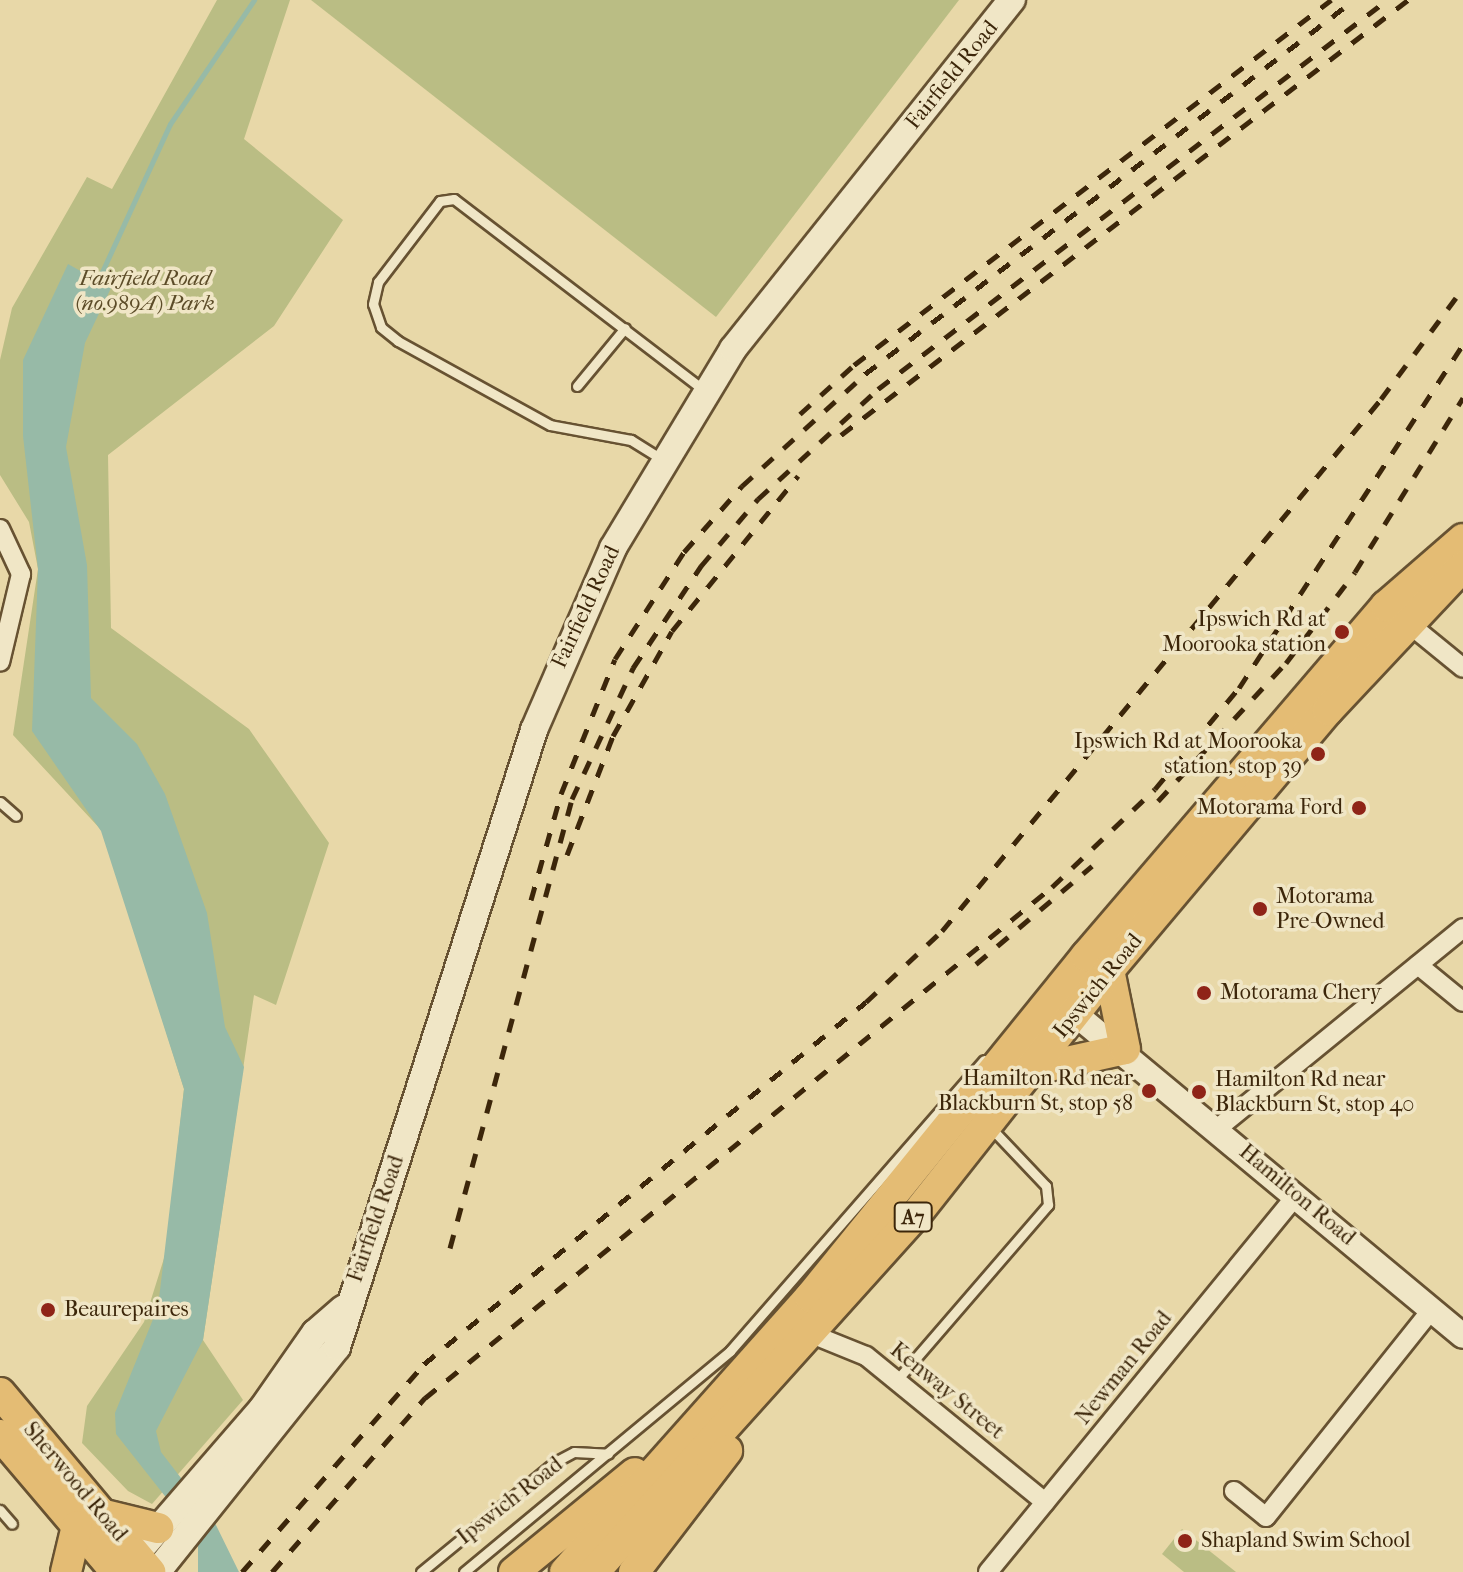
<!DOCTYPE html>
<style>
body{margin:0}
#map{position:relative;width:1463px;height:1572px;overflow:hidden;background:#e8d8a8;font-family:"IM FELL French Canon",serif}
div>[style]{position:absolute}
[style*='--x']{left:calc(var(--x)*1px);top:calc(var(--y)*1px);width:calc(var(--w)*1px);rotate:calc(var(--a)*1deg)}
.green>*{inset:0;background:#babd84}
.water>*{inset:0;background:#97baa7}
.stream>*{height:5px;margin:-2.5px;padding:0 2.5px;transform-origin:2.5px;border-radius:2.5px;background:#97baa7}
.roads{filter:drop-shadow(2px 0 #675232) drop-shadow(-2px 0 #675232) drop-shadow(0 2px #675232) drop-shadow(0 -2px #675232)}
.service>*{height:9px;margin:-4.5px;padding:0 4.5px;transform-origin:4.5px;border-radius:4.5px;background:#f0e6c6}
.minor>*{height:18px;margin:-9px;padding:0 9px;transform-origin:9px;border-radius:9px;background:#f0e6c6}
.tertiary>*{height:24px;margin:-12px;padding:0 12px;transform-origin:12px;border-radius:12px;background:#f0e6c6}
.secondary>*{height:26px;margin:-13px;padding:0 13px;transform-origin:13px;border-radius:13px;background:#f0e6c6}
.primary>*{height:30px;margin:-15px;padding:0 15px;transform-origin:15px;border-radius:15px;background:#e4bc74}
.trunk>*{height:30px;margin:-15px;padding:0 15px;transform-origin:15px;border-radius:15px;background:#e4bc74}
.rail>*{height:5px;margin-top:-2.5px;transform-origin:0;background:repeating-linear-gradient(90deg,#3c260a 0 14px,transparent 0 28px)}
.dots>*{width:22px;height:22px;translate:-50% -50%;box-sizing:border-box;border:4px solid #f0e6c6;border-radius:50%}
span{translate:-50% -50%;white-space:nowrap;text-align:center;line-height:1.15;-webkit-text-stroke:7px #f0e6c6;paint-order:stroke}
.shield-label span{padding:2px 6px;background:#f0e6c6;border:2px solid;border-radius:6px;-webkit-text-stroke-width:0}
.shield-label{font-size:20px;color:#3c260a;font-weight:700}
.street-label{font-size:22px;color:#3c260a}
.park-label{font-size:22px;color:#5c4c28;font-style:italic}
.poi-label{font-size:22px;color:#3c260a}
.right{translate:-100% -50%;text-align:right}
.left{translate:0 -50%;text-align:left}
</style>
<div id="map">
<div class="green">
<i style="clip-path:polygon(217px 0,290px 0,244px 139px,343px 220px,274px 326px,108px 455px,111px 628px,249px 729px,329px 843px,276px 1005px,254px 995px,203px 1340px,243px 1400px,152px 1504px,128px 1491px,82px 1443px,87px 1406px,144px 1322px,166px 1252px,184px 1089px,104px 833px,13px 735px,38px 569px,29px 522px,0 475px,0 360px,12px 308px,87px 177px,112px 189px)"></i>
<i style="clip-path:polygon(311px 0,959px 0,716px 317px)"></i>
<i style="clip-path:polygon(1182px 1529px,1236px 1572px,1184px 1572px,1162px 1554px)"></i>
</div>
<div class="water">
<i style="clip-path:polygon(68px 264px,111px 288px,85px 343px,66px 447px,87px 565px,91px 698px,137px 744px,165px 794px,207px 913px,225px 1027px,244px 1067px,203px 1340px,156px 1431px,161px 1452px,214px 1521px,239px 1572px,198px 1572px,198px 1538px,116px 1434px,115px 1413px,158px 1307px,184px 1089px,101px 831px,32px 731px,38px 569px,23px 436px,23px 360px)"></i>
</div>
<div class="stream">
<i style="--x:95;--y:287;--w:179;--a:-65.3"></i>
<i style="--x:170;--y:124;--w:150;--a:-55.9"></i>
</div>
<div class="roads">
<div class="service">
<i style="--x:577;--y:386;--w:75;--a:-50.4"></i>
<i style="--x:663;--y:460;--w:38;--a:-148"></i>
<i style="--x:631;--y:440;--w:82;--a:-169.5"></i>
<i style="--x:550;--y:425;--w:174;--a:-151.1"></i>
<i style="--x:398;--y:341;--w:22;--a:-141"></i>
<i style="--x:381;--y:327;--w:24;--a:-109"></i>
<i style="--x:373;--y:304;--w:23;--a:-77"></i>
<i style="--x:378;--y:282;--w:102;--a:-52.6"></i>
<i style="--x:440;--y:201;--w:14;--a:-8"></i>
<i style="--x:454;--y:199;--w:315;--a:37.4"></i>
<i style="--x:0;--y:802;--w:21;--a:41"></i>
<i style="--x:896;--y:1381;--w:233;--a:-49.2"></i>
<i style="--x:1048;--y:1205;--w:19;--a:-96"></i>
<i style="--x:1046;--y:1186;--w:81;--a:-133.5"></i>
<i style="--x:0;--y:1510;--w:18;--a:49"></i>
<i style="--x:421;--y:1572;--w:173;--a:-39.4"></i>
<i style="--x:555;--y:1462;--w:21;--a:-28"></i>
<i style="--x:574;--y:1452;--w:34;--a:3"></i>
<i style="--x:464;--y:1572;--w:346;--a:-39.7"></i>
<i style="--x:730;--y:1351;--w:386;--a:-48.9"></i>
</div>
<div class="minor">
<i style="--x:0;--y:529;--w:50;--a:65"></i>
<i style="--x:21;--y:574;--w:90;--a:103.4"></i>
<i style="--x:1403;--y:619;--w:77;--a:39.2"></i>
<i style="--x:1418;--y:965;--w:58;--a:39.4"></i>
<i style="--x:1218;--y:1128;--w:316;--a:-39.2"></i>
<i style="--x:809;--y:1333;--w:61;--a:22"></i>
<i style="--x:866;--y:1356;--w:231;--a:39.2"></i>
<i style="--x:1234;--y:1491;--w:41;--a:39.1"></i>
<i style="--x:1266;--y:1517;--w:265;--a:-51.4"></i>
<i style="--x:988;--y:1572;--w:487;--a:-50.7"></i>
</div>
<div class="tertiary">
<i style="--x:1062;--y:1003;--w:521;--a:39.71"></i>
</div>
<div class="secondary">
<i style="--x:145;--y:1544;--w:179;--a:-49.1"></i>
<i style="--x:262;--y:1409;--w:93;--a:-55.1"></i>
<i style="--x:315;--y:1333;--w:37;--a:-41"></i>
<i style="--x:157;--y:1572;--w:288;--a:-51.3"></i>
<i style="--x:337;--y:1347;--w:648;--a:-72.29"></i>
<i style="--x:534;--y:730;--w:198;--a:-66.5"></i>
<i style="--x:613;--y:548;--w:232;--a:-58.9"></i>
<i style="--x:733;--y:349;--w:447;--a:-51.4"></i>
</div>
<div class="primary">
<i style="--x:0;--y:1393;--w:234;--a:50"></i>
<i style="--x:0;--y:1435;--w:180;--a:49.7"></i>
<i style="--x:101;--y:1514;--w:59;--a:13.8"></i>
<i style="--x:66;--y:1572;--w:47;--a:-76.6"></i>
</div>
<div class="trunk">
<i style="--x:1031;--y:1070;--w:96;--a:-12.6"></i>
<i style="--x:1125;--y:1049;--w:81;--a:-101.4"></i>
<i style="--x:514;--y:1572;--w:156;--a:-39.3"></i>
<i style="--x:565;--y:1572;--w:368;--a:-48.3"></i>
<i style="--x:810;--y:1297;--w:439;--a:-51"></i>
<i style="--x:1086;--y:956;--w:461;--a:-49.4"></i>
<i style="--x:1386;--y:606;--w:102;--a:-41"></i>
<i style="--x:594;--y:1572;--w:478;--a:-48"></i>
<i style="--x:914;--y:1217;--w:315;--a:-51.7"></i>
<i style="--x:1109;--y:970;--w:340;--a:-49.9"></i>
<i style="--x:1328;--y:710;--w:197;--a:-46.8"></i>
<i style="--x:634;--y:1572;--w:153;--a:-52.5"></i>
</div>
</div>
<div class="rail">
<i style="--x:800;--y:414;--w:73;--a:-42.2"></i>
<i style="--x:854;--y:365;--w:601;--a:-37.42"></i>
<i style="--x:841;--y:435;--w:715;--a:-37.5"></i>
<i style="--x:1158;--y:801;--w:188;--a:-47.2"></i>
<i style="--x:1286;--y:663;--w:114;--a:-52.8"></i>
<i style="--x:1355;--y:572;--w:205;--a:-58.2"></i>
<i style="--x:567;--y:855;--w:128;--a:-68.9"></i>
<i style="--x:613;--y:736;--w:120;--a:-60.7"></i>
<i style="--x:672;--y:631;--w:200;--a:-50.9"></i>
<i style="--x:531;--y:900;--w:110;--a:-74.2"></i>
<i style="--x:561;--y:794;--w:145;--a:-68.2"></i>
<i style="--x:615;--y:659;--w:127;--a:-57.2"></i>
<i style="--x:684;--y:552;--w:88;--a:-48.7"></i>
<i style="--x:742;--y:486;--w:166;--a:-42.3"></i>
<i style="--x:865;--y:374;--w:616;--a:-37.41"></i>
<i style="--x:976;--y:964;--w:152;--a:-40.2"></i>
<i style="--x:450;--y:1248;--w:465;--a:-74.8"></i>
<i style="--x:572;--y:799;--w:145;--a:-65"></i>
<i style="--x:633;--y:668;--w:123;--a:-56.3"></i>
<i style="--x:701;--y:566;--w:88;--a:-49.6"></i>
<i style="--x:758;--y:499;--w:163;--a:-42.5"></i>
<i style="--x:878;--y:389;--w:641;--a:-37.39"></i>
<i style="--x:242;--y:1572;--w:276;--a:-48.8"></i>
<i style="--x:424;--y:1364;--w:571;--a:-39.32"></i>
<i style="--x:866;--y:1002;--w:104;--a:-43.1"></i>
<i style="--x:942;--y:931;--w:690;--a:-50.47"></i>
<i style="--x:1381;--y:399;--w:138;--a:-53.5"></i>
<i style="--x:272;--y:1572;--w:232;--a:-48.7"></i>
<i style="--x:425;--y:1398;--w:809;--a:-39.18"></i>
<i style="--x:1052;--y:887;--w:142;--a:-43.6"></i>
<i style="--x:1155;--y:789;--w:131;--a:-50.3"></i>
<i style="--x:1239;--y:688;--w:410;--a:-56.9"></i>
</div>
<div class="dots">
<i style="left:1342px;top:632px;background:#8f2418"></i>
<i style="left:1318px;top:754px;background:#8f2418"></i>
<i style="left:1359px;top:808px;background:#8f2418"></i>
<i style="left:1260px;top:909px;background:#8f2418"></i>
<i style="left:1204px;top:993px;background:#8f2418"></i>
<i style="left:1149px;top:1091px;background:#8f2418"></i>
<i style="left:1199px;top:1092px;background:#8f2418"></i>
<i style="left:48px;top:1310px;background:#8f2418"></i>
<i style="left:1185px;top:1541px;background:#8f2418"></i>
</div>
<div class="shield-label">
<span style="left:913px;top:1217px">A7</span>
</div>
<div class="street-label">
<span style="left:952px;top:75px;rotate:-51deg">Fairfield Road</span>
<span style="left:586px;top:607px;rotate:-65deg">Fairfield Road</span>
<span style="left:1098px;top:986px;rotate:-51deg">Ipswich Road</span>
<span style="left:1297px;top:1195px;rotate:40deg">Hamilton Road</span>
<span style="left:376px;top:1219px;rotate:-71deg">Fairfield Road</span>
<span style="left:1124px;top:1368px;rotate:-51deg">Newman Road</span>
<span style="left:947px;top:1391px;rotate:39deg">Kenway Street</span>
<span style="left:75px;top:1482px;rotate:50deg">Sherwood Road</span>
<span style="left:510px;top:1501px;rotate:-38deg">Ipswich Road</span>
</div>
<div class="park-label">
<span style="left:145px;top:291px">Fairfield Road<br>(no.989A) Park</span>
</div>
<div class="poi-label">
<span class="right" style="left:1326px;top:632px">Ipswich Rd at<br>Moorooka station</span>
<span class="right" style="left:1302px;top:754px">Ipswich Rd at Moorooka<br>station, stop 39</span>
<span class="right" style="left:1343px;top:808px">Motorama Ford</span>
<span class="left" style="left:1276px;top:909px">Motorama<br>Pre-Owned</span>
<span class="left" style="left:1220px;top:993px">Motorama Chery</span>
<span class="right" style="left:1133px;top:1091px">Hamilton Rd near<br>Blackburn St, stop 58</span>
<span class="left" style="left:1215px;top:1092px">Hamilton Rd near<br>Blackburn St, stop 40</span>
<span class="left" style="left:64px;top:1310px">Beaurepaires</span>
<span class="left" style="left:1201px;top:1541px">Shapland Swim School</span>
</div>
</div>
